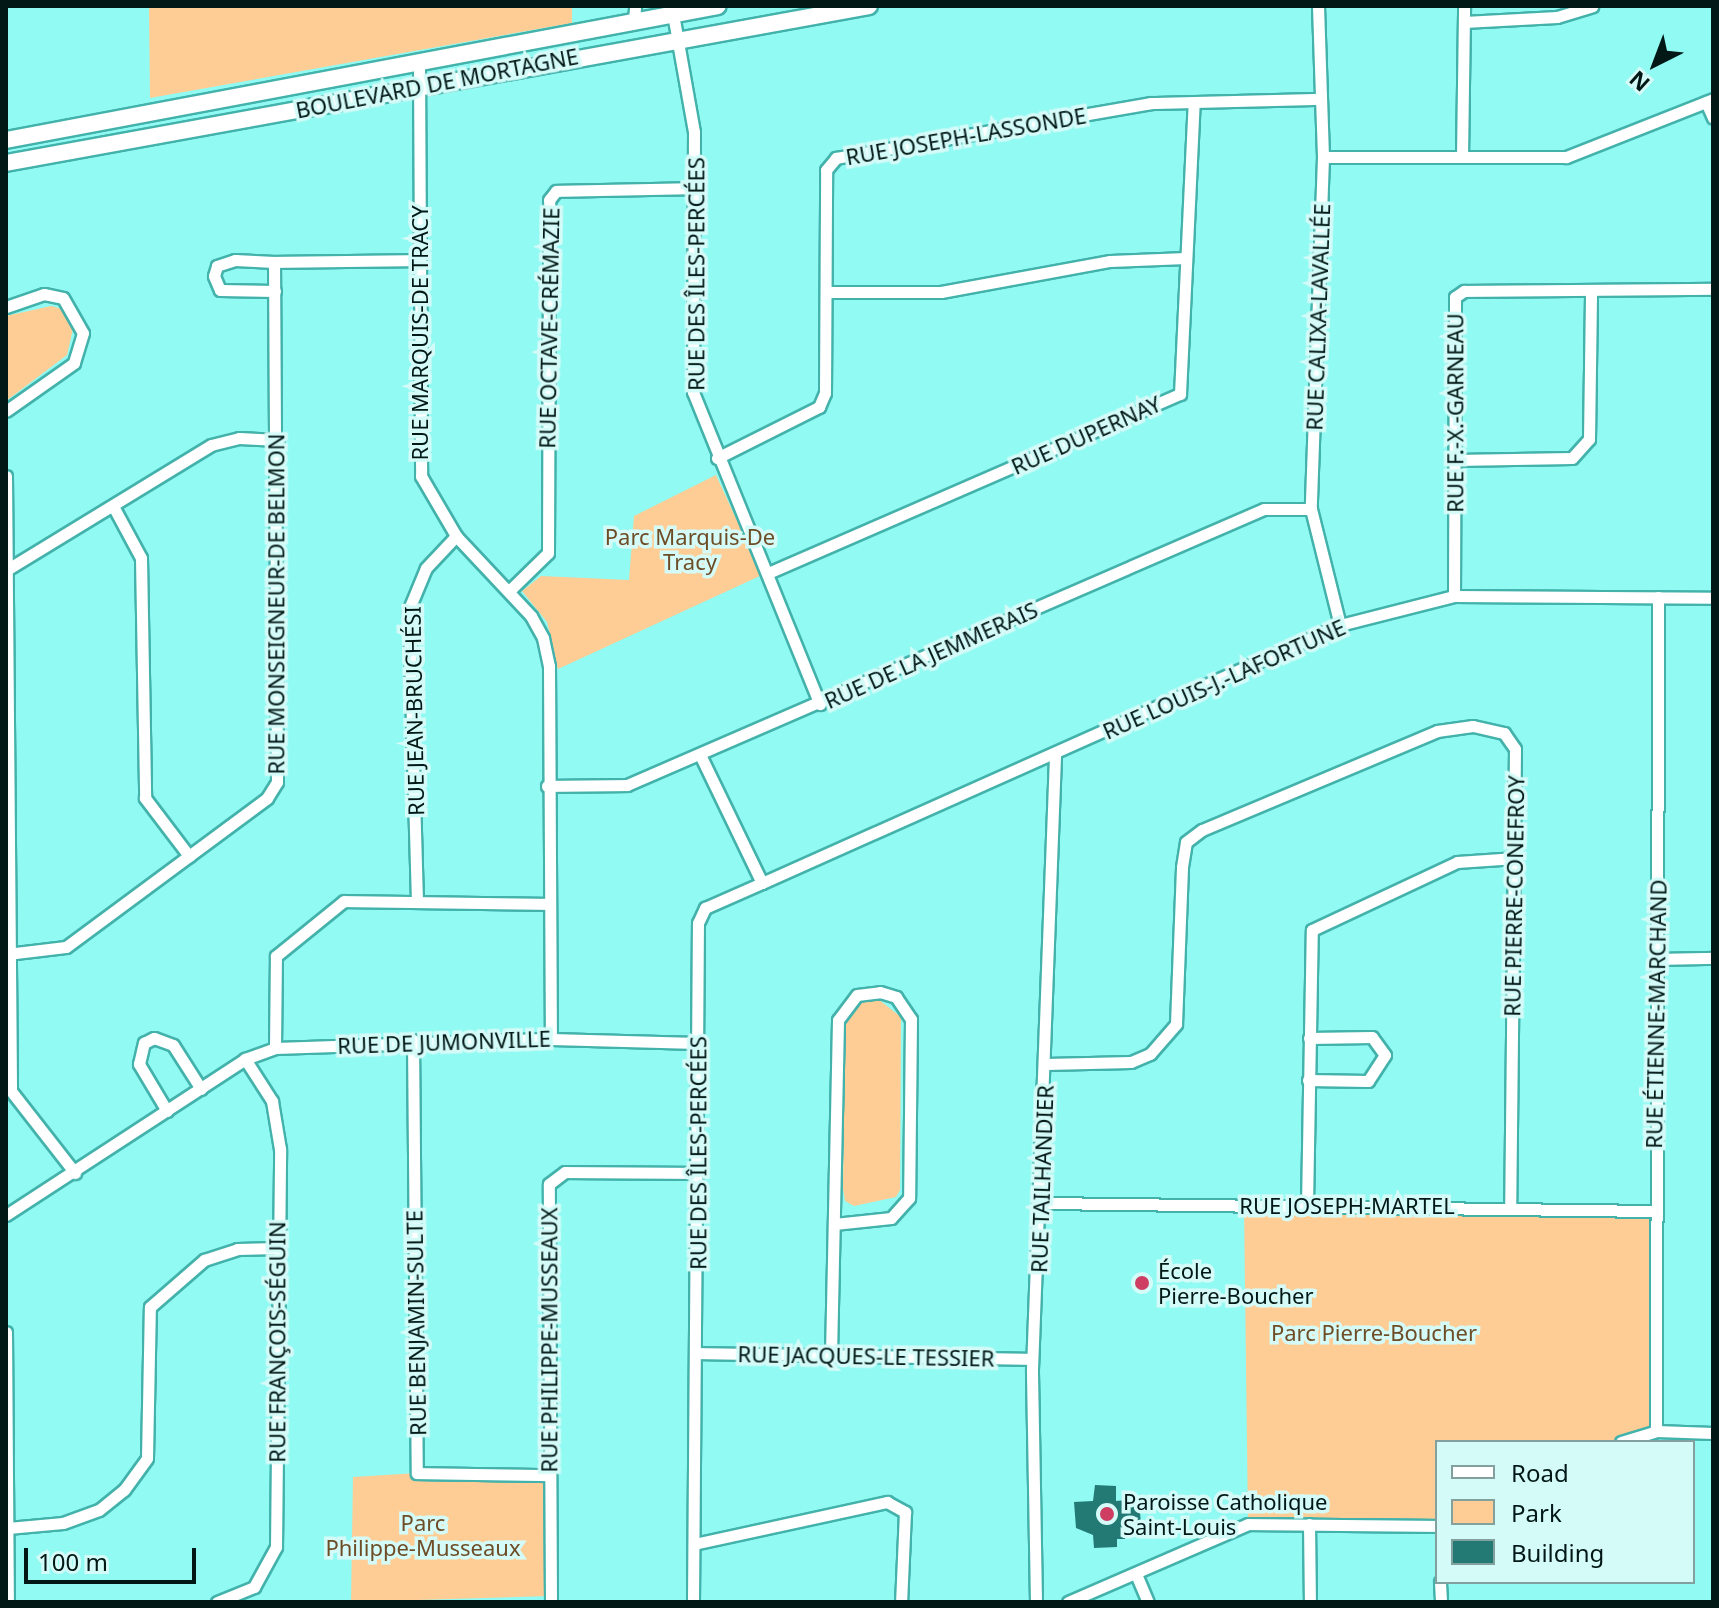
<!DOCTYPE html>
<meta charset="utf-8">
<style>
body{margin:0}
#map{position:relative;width:1719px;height:1608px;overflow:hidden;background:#90faf3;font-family:"Noto Sans",sans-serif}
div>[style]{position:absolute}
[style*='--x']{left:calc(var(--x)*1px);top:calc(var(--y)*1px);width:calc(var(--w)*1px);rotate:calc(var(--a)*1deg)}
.green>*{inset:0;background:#fecd95}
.building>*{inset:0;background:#237974}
.roads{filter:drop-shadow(2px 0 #43b2ab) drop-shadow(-2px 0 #43b2ab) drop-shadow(0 2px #43b2ab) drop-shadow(0 -2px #43b2ab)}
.street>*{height:11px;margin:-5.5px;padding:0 5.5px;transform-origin:5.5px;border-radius:5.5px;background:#fff}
.secondary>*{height:16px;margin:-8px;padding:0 8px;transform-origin:8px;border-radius:8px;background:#fff}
.dots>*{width:22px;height:22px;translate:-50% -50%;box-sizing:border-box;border:4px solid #d5fbf8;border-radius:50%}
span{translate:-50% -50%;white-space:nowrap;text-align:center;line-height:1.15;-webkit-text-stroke:7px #d5fbf8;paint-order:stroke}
.street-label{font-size:22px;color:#021816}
.park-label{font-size:22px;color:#6e4d26}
.poi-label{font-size:22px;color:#021816}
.left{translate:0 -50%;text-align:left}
.frame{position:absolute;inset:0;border:8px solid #021816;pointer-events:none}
.legend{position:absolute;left:1435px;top:1440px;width:260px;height:144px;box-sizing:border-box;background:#d5fbf8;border:2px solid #81a09e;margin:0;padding:10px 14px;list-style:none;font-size:24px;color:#021816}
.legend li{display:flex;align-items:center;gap:16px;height:40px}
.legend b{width:40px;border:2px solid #81a09e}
.north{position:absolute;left:1615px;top:24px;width:80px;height:80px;-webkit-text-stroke:6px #d5fbf8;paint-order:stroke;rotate:222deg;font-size:22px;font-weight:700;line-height:32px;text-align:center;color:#021816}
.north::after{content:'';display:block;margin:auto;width:28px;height:36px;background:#021816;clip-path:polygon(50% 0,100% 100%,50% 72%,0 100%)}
.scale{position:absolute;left:24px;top:1548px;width:172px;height:36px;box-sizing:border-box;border:4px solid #021816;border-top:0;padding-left:10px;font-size:24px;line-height:28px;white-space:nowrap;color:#021816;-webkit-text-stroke:6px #d5fbf8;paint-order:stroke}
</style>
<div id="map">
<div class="green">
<i style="clip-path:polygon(149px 6px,572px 6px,572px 23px,150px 98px)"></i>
<i style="clip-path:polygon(51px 306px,62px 309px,73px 329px,67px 355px,6px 401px,6px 316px)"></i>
<i style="clip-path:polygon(716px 475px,762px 575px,558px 669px,547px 622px,522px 591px,541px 576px,629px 580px,634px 516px)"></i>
<i style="clip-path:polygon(878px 999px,901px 1017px,900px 1190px,896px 1197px,854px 1206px,845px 1201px,843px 1188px,845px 1026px,858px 1003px)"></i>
<i style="clip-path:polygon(1244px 1206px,1652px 1211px,1656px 1431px,1621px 1442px,1437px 1442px,1437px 1526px,1248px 1524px)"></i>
<i style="clip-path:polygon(417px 1473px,549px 1475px,551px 1596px,351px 1602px,353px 1477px)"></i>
</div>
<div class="building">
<i style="clip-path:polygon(1095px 1485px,1116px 1486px,1116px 1501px,1139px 1499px,1141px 1525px,1123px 1526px,1125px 1539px,1117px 1539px,1117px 1547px,1094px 1548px,1093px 1535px,1076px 1528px,1074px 1502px,1093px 1501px)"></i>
</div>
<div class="roads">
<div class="street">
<i style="--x:1318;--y:6;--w:151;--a:88.1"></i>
<i style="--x:1323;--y:157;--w:352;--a:92"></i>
<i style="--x:1311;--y:509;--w:120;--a:76"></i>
<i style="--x:673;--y:14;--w:120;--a:79.9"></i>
<i style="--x:694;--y:132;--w:260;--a:90.2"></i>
<i style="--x:693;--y:392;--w:337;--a:67.9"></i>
<i style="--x:634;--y:22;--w:16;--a:-86"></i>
<i style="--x:1464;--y:22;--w:93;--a:-3.1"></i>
<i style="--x:1557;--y:17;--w:37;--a:-17"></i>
<i style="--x:419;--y:64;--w:412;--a:89.7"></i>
<i style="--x:421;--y:476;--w:69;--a:59.7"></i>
<i style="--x:456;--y:536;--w:110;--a:46.8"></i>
<i style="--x:531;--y:616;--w:25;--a:61"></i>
<i style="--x:543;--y:638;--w:29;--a:78"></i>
<i style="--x:549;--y:666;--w:373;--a:89.7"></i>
<i style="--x:1706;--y:102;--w:17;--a:66"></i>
<i style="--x:1323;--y:157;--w:243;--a:0"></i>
<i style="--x:1566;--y:157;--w:158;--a:-21.5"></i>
<i style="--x:1462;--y:157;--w:151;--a:-89.2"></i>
<i style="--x:274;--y:262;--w:39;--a:-177"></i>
<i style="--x:235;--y:260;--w:19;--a:162"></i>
<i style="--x:217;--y:266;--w:10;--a:107"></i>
<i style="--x:214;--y:276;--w:15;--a:67"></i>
<i style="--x:220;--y:290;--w:55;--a:1"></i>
<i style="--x:827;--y:292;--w:114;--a:0"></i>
<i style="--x:941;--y:292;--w:172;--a:-10.4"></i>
<i style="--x:1110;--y:261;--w:76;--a:-2.3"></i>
<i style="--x:6;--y:307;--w:40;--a:-18.9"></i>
<i style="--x:44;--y:294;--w:19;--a:12"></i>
<i style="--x:63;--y:298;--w:40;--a:60.3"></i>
<i style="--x:83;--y:333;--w:31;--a:107"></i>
<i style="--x:74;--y:363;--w:83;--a:144.8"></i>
<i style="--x:717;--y:458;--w:114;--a:-26.6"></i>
<i style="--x:819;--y:407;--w:15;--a:-67"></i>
<i style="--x:825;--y:393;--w:223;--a:-89.7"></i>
<i style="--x:826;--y:170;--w:16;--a:-50"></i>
<i style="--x:836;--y:158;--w:319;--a:-9.9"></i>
<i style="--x:1150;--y:103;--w:169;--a:-1.4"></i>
<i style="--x:1455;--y:460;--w:117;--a:-1"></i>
<i style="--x:1572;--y:458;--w:25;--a:-48"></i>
<i style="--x:1589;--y:439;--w:149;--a:-89.2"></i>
<i style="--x:6;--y:476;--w:615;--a:89.53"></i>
<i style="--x:11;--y:1091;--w:104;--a:52"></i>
<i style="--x:113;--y:506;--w:59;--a:61.7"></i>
<i style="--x:141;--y:558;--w:240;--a:89"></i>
<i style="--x:145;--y:798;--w:73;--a:52.8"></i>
<i style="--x:8;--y:569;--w:238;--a:-31.4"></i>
<i style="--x:211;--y:445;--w:29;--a:-14"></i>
<i style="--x:239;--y:438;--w:39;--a:3"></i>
<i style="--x:768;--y:573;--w:449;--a:-23.5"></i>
<i style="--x:1180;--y:394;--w:292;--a:-87.3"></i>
<i style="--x:509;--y:591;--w:54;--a:-44.3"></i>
<i style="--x:548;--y:553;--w:353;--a:-89.8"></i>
<i style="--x:549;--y:200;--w:11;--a:-52"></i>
<i style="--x:556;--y:191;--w:139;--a:-1.2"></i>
<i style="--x:1454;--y:596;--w:299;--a:-89.8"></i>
<i style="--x:1455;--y:297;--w:11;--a:-34"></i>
<i style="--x:1464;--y:291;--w:249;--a:-0.5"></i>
<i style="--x:547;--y:786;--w:80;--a:-0.7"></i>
<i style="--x:627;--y:785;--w:694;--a:-23.43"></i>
<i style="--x:1264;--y:509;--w:47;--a:0"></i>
<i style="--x:762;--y:883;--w:633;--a:-24.05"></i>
<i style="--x:1340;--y:625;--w:118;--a:-14.3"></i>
<i style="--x:1454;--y:596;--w:259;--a:0.4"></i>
<i style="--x:417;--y:902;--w:293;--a:-91.6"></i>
<i style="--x:409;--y:609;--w:44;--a:-67.5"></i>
<i style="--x:426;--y:568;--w:44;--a:-46.8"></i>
<i style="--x:7;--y:954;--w:59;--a:-6.8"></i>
<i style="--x:66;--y:947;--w:250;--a:-36.5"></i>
<i style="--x:267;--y:798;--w:19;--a:-58"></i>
<i style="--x:277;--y:782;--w:520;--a:-90.33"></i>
<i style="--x:274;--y:262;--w:146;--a:-0.8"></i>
<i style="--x:1659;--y:959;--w:54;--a:-1.1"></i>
<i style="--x:413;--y:1040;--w:433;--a:89.5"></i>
<i style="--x:417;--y:1473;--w:132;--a:0.9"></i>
<i style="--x:275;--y:1048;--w:92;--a:-89.4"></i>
<i style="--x:276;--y:956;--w:87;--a:-39"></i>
<i style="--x:344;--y:901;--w:204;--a:0.8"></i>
<i style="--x:1046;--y:1064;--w:85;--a:-1.3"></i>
<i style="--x:1131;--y:1062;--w:21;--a:-23"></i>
<i style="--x:1150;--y:1054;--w:40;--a:-49"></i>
<i style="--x:1176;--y:1024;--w:157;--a:-87.8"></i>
<i style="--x:1182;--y:867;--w:25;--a:-81"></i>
<i style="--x:1186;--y:842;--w:20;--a:-37"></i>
<i style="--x:1202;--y:830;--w:255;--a:-22.8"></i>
<i style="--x:1437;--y:731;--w:36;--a:-8"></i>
<i style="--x:1473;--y:726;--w:32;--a:13"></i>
<i style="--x:1504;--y:733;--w:19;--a:55"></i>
<i style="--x:1515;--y:749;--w:458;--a:90.6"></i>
<i style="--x:1308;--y:1080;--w:60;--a:1"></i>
<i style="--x:1368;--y:1081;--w:31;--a:-57"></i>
<i style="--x:1385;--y:1055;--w:22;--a:-126"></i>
<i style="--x:1372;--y:1037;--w:63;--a:179.1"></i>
<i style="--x:167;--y:1111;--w:55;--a:-120.8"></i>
<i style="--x:139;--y:1064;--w:22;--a:-77"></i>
<i style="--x:144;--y:1043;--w:11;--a:-27"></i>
<i style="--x:154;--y:1038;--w:20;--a:20"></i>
<i style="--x:173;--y:1045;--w:52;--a:57.5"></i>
<i style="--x:1043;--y:1203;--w:609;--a:0.75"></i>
<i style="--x:1307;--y:1206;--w:276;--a:-89"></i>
<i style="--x:1312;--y:930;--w:160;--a:-25.1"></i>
<i style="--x:1457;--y:862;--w:59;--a:-3.9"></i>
<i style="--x:6;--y:1215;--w:285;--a:-33.1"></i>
<i style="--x:245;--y:1059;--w:32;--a:-20"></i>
<i style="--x:275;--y:1048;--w:276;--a:-1.9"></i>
<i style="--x:551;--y:1039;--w:146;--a:1.6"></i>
<i style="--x:6;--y:1332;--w:270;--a:89.6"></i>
<i style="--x:699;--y:1353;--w:333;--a:1"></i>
<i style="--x:831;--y:1355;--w:335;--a:-88.8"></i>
<i style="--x:838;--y:1020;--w:31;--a:-53"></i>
<i style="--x:857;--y:995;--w:23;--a:-7"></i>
<i style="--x:880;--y:992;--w:17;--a:17"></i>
<i style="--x:896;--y:997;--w:27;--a:56"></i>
<i style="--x:911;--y:1019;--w:179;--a:90.6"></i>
<i style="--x:909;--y:1198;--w:27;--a:132"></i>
<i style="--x:891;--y:1218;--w:57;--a:174"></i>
<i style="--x:1656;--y:1431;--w:834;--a:-89.86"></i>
<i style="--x:1621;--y:1442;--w:37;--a:-17"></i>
<i style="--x:1656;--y:1431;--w:57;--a:2"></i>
<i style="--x:1309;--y:1524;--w:78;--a:89.3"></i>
<i style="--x:8;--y:1528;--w:55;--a:-5.2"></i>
<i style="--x:63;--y:1523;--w:38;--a:-20"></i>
<i style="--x:99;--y:1510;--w:32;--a:-39"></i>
<i style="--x:124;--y:1490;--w:39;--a:-54"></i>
<i style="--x:147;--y:1458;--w:151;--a:-88.9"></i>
<i style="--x:150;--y:1307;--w:72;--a:-41"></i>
<i style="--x:204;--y:1260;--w:35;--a:-18"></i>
<i style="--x:237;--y:1249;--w:40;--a:-1.4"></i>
<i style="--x:694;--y:1544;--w:198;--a:-12.3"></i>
<i style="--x:887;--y:1502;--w:21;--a:29"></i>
<i style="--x:905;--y:1512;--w:90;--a:92.5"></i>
<i style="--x:1136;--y:1574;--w:30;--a:67"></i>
<i style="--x:1440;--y:1582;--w:20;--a:87"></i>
<i style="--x:217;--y:1602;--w:40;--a:-22"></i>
<i style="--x:254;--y:1587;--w:46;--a:-61.2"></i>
<i style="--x:276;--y:1547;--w:398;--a:-89.4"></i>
<i style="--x:280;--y:1149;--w:49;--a:-99.5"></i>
<i style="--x:272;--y:1101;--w:50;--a:-122.7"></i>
<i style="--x:551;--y:1602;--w:418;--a:-90.3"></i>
<i style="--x:549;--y:1184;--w:20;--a:-37"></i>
<i style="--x:565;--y:1172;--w:133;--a:0.4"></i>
<i style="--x:693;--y:1602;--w:679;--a:-89.58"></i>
<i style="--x:698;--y:923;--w:17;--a:-65"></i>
<i style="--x:705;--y:908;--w:62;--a:-23.7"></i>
<i style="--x:762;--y:883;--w:140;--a:-115.8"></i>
<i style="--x:1036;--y:1602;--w:233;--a:-91"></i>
<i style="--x:1032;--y:1369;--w:614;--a:-87.85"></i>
<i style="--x:1068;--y:1602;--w:196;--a:-23.4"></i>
<i style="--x:1248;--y:1524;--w:189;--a:0.6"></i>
</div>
<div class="secondary">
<i style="--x:6;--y:140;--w:724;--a:-10.66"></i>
<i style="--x:6;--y:163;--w:877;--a:-10.31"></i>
</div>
</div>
<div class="dots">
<i style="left:1142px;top:1283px;background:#cd3e62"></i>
<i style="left:1107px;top:1514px;background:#cd3e62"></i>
</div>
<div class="street-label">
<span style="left:437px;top:83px;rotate:-11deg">BOULEVARD DE MORTAGNE</span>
<span style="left:966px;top:136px;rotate:-10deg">RUE JOSEPH-LASSONDE</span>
<span style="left:696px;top:274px;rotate:-90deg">RUE DES ÎLES-PERCÉES</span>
<span style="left:1318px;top:317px;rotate:-88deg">RUE CALIXA-LAVALLÉE</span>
<span style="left:549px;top:328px;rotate:-89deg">RUE OCTAVE-CRÉMAZIE</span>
<span style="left:420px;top:333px;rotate:-90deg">RUE MARQUIS-DE TRACY</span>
<span style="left:1455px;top:413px;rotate:-90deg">RUE F.-X.-GARNEAU</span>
<span style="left:1086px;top:435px;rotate:-24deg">RUE DUPERNAY</span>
<span style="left:276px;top:604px;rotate:-90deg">RUE MONSEIGNEUR-DE BELMON</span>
<span style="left:931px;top:655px;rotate:-24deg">RUE DE LA JEMMERAIS</span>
<span style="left:1224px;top:679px;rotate:-24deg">RUE LOUIS-J.-LAFORTUNE</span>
<span style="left:414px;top:711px;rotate:-91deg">RUE JEAN-BRUCHÉSI</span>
<span style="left:1514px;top:896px;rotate:-89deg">RUE PIERRE-CONEFROY</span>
<span style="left:1656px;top:1014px;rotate:-89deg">RUE ÉTIENNE-MARCHAND</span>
<span style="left:444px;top:1042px;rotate:-2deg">RUE DE JUMONVILLE</span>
<span style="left:698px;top:1153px;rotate:-90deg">RUE DES ÎLES-PERCÉES</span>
<span style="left:1042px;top:1179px;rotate:-88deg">RUE TAILHANDIER</span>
<span style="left:1347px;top:1206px">RUE JOSEPH-MARTEL</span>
<span style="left:416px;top:1323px;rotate:-91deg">RUE BENJAMIN-SULTE</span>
<span style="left:549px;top:1340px;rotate:-90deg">RUE PHILIPPE-MUSSEAUX</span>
<span style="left:277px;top:1342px;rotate:-90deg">RUE FRANÇOIS-SÉGUIN</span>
<span style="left:866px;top:1356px;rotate:1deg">RUE JACQUES-LE TESSIER</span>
</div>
<div class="park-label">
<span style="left:690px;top:549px">Parc Marquis-De<br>Tracy</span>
<span style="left:1374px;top:1333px">Parc Pierre-Boucher</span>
<span style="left:423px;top:1535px">Parc<br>Philippe-Musseaux</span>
</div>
<div class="poi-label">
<span class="left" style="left:1158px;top:1283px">École<br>Pierre-Boucher</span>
<span class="left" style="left:1123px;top:1514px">Paroisse Catholique<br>Saint-Louis</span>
</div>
<div class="frame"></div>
<ul class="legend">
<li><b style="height:10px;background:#fff"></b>Road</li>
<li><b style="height:22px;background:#fecd95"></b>Park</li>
<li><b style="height:22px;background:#237974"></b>Building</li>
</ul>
<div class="north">N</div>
<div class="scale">100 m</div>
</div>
